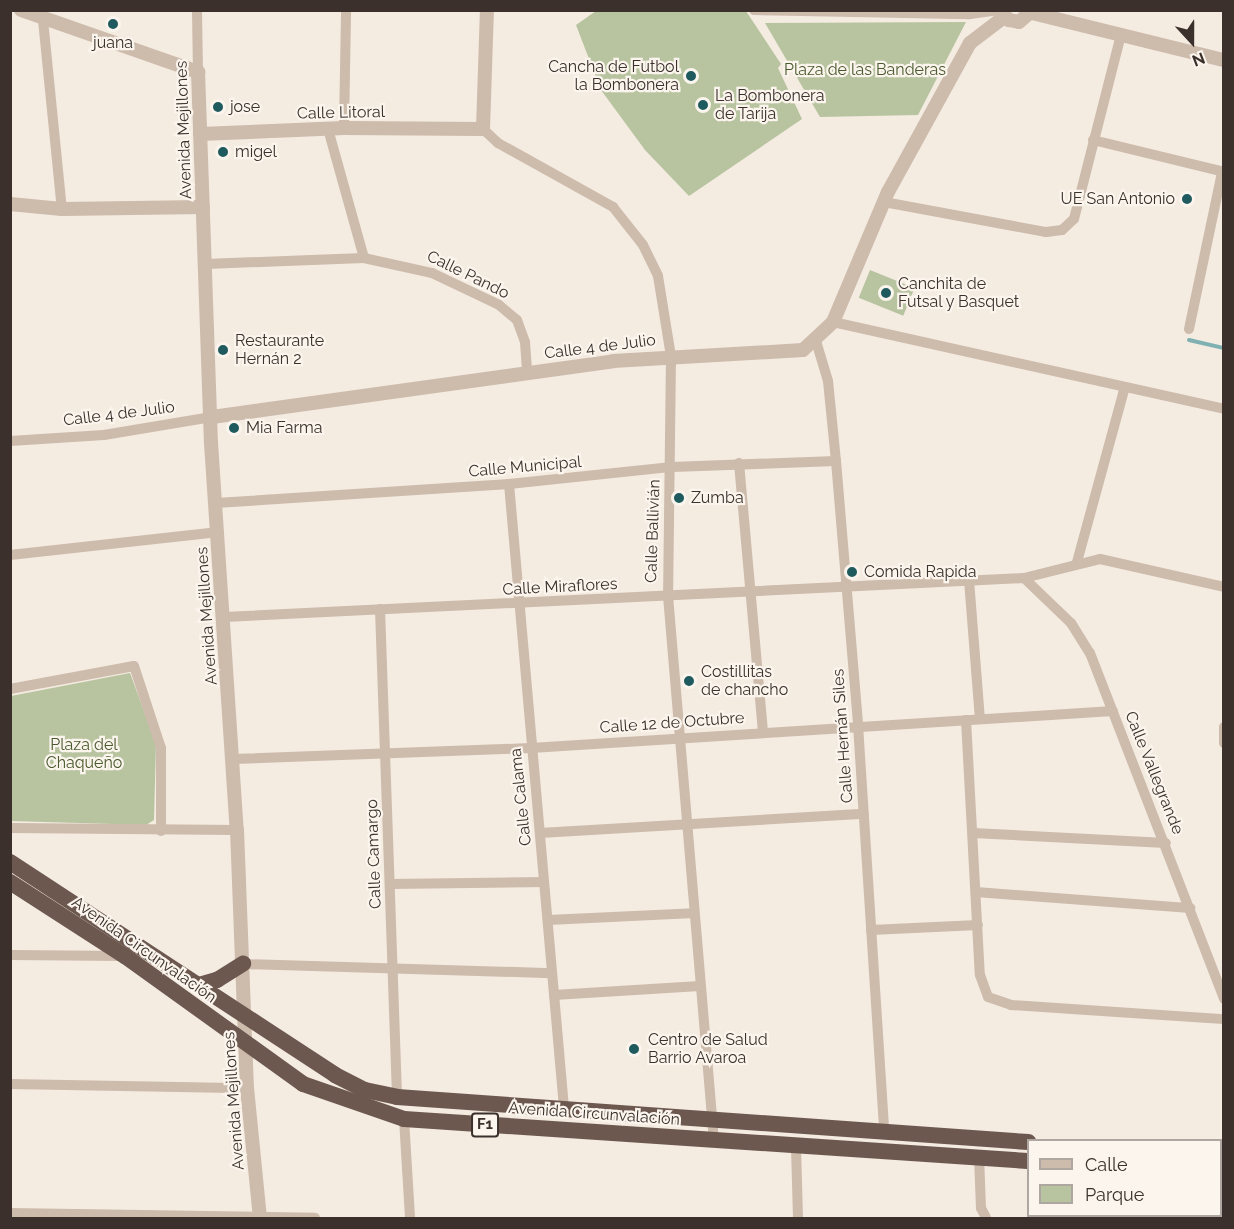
<!DOCTYPE html>
<meta charset="utf-8">
<style>
body{margin:0}
#map{position:relative;width:1234px;height:1229px;overflow:hidden;background:#f4ebe1;font-family:Raleway,sans-serif}
div>[style]{position:absolute}
[style*='--x']{left:calc(var(--x)*1px);top:calc(var(--y)*1px);width:calc(var(--w)*1px);rotate:calc(var(--a)*1deg)}
.green>*{inset:0;background:#b8c4a0;transform-origin:0 0}
.stream>*{height:4px;margin:-2px;padding:0 2px;transform-origin:2px;border-radius:2px;background:#7fb0b2}
.minor>*{height:10px;margin:-5px;padding:0 5px;transform-origin:5px;border-radius:5px;background:#cdbbac}
.tertiary>*{height:14px;margin:-7px;padding:0 7px;transform-origin:7px;border-radius:7px;background:#cdbbac}
.trunk>*{height:16px;margin:-8px;padding:0 8px;transform-origin:8px;border-radius:8px;background:#6c584f}
.dots>*{width:16px;height:16px;translate:-50% -50%;box-sizing:border-box;border:3px solid #fbf5ee;border-radius:50%}
span{translate:-50% -50%;white-space:nowrap;text-align:center;line-height:1.15;-webkit-text-stroke:4.5px #fbf5ee;paint-order:stroke}
.shield-label span{padding:2px 4px;background:#fbf5ee;border:2px solid;border-radius:4px;-webkit-text-stroke-width:0}
.shield-label{font-size:15px;color:#3b302b;font-weight:700}
.poi-label{font-size:16px;color:#3b302b}
.right{translate:-100% -50%;text-align:right}
.left{translate:0 -50%;text-align:left}
.park-label{font-size:16px;color:#4a5a2e}
.street-label{font-size:16px;color:#3b302b}
.frame{position:absolute;inset:0;border:12px solid #3b302b;pointer-events:none}
.legend{position:absolute;left:1027px;top:1139px;width:195px;height:78px;box-sizing:border-box;background:#fbf5ee;border:2px solid #aea6a0;margin:0;padding:8px 10px;list-style:none;font-size:18px;color:#3b302b}
.legend li{display:flex;align-items:center;gap:12px;height:30px}
.legend b{width:30px;border:2px solid #aea6a0}
.north{position:absolute;left:1162px;top:12px;width:60px;height:60px;-webkit-text-stroke:4px #fbf5ee;paint-order:stroke;rotate:159deg;font-size:16px;font-weight:700;line-height:24px;text-align:center;color:#3b302b}
.north::after{content:'';display:block;margin:auto;width:21px;height:27px;background:#3b302b;clip-path:polygon(50% 0,100% 100%,50% 72%,0 100%)}
</style>
<div id="map">
<div class="green">
<i style="clip-path:polygon(596px 11px,746px 11px,781px 64px,778px 68px,802px 119px,689px 196px,645px 150px,601px 90px,576px 25px)"></i>
<i style="clip-path:polygon(966px 22px,918px 115px,820px 117px,765px 23px)"></i>
<i style="left:870px;top:270px;width:48px;height:30px;rotate:22deg"></i>
<i style="clip-path:polygon(130px 673px,156px 744px,154px 820px,146px 825px,11px 821px,11px 696px)"></i>
</div>
<div class="stream">
<i style="--x:1189;--y:340;--w:36;--a:13"></i>
</div>
<div class="minor">
<i style="--x:197;--y:10;--w:62;--a:89.1"></i>
<i style="--x:754;--y:10;--w:216;--a:1.1"></i>
<i style="--x:970;--y:14;--w:29;--a:-8"></i>
<i style="--x:43;--y:20;--w:190;--a:84.3"></i>
<i style="--x:344;--y:128;--w:118;--a:-89"></i>
<i style="--x:328;--y:129;--w:134;--a:74.4"></i>
<i style="--x:483;--y:129;--w:21;--a:43"></i>
<i style="--x:498;--y:143;--w:132;--a:29.1"></i>
<i style="--x:613;--y:207;--w:48;--a:51.7"></i>
<i style="--x:643;--y:245;--w:34;--a:64"></i>
<i style="--x:658;--y:276;--w:81;--a:80.8"></i>
<i style="--x:671;--y:356;--w:240;--a:90.7"></i>
<i style="--x:668;--y:596;--w:546;--a:85.17"></i>
<i style="--x:1093;--y:140;--w:135;--a:13.7"></i>
<i style="--x:884;--y:202;--w:165;--a:10.5"></i>
<i style="--x:1046;--y:232;--w:16;--a:-7"></i>
<i style="--x:1062;--y:230;--w:16;--a:-43"></i>
<i style="--x:1074;--y:219;--w:191;--a:-75.7"></i>
<i style="--x:206;--y:264;--w:158;--a:-2.2"></i>
<i style="--x:364;--y:258;--w:70;--a:12.4"></i>
<i style="--x:432;--y:273;--w:74;--a:25.5"></i>
<i style="--x:499;--y:305;--w:23;--a:40"></i>
<i style="--x:517;--y:320;--w:23;--a:70"></i>
<i style="--x:525;--y:342;--w:31;--a:86"></i>
<i style="--x:833;--y:322;--w:401;--a:12.5"></i>
<i style="--x:1189;--y:329;--w:160;--a:-78.1"></i>
<i style="--x:816;--y:341;--w:42;--a:73.3"></i>
<i style="--x:828;--y:381;--w:80;--a:84.3"></i>
<i style="--x:836;--y:461;--w:265;--a:85.2"></i>
<i style="--x:858;--y:725;--w:407;--a:86.3"></i>
<i style="--x:10;--y:441;--w:94;--a:-3.7"></i>
<i style="--x:104;--y:435;--w:109;--a:-9.5"></i>
<i style="--x:739;--y:463;--w:269;--a:84.9"></i>
<i style="--x:509;--y:484;--w:626;--a:84.96"></i>
<i style="--x:216;--y:503;--w:294;--a:-3.7"></i>
<i style="--x:509;--y:484;--w:164;--a:-6"></i>
<i style="--x:672;--y:467;--w:164;--a:-2.1"></i>
<i style="--x:10;--y:555;--w:210;--a:-6.3"></i>
<i style="--x:1077;--y:562;--w:181;--a:-74.7"></i>
<i style="--x:1024;--y:578;--w:65;--a:43.8"></i>
<i style="--x:1071;--y:623;--w:36;--a:58"></i>
<i style="--x:1090;--y:653;--w:371;--a:68.8"></i>
<i style="--x:969;--y:580;--w:139;--a:85.5"></i>
<i style="--x:380;--y:609;--w:488;--a:88"></i>
<i style="--x:224;--y:617;--w:801;--a:-2.79"></i>
<i style="--x:1024;--y:578;--w:78;--a:-14"></i>
<i style="--x:1100;--y:559;--w:127;--a:12.7"></i>
<i style="--x:10;--y:689;--w:126;--a:-10.5"></i>
<i style="--x:134;--y:666;--w:86;--a:71.8"></i>
<i style="--x:161;--y:748;--w:83;--a:90"></i>
<i style="--x:966;--y:720;--w:255;--a:86.9"></i>
<i style="--x:980;--y:975;--w:23;--a:70"></i>
<i style="--x:988;--y:997;--w:24;--a:19"></i>
<i style="--x:1011;--y:1005;--w:213;--a:3.8"></i>
<i style="--x:1224;--y:727;--w:16;--a:90"></i>
<i style="--x:233;--y:759;--w:298;--a:-2.1"></i>
<i style="--x:531;--y:748;--w:583;--a:-3.64"></i>
<i style="--x:10;--y:828;--w:227;--a:0.5"></i>
<i style="--x:540;--y:833;--w:324;--a:-3.4"></i>
<i style="--x:973;--y:833;--w:193;--a:3"></i>
<i style="--x:390;--y:884;--w:154;--a:-0.7"></i>
<i style="--x:976;--y:892;--w:215;--a:4.3"></i>
<i style="--x:548;--y:920;--w:146;--a:-2.7"></i>
<i style="--x:871;--y:930;--w:107;--a:-2.7"></i>
<i style="--x:10;--y:955;--w:114;--a:0.5"></i>
<i style="--x:243;--y:964;--w:309;--a:1.7"></i>
<i style="--x:554;--y:995;--w:146;--a:-3.5"></i>
<i style="--x:10;--y:1084;--w:237;--a:1"></i>
<i style="--x:404;--y:1119;--w:99;--a:86.5"></i>
<i style="--x:796;--y:1147;--w:71;--a:88.4"></i>
<i style="--x:979;--y:1156;--w:52;--a:87.8"></i>
<i style="--x:981;--y:1208;--w:11;--a:63"></i>
<i style="--x:1220;--y:1202;--w:8;--a:60"></i>
<i style="--x:10;--y:1213;--w:305;--a:0.9"></i>
</div>
<div class="tertiary">
<i style="--x:21;--y:10;--w:188;--a:19.3"></i>
<i style="--x:198;--y:72;--w:371;--a:88"></i>
<i style="--x:211;--y:443;--w:388;--a:86.2"></i>
<i style="--x:237;--y:830;--w:258;--a:87.8"></i>
<i style="--x:247;--y:1088;--w:131;--a:84.3"></i>
<i style="--x:1000;--y:11;--w:13;--a:45"></i>
<i style="--x:1009;--y:20;--w:10;--a:11"></i>
<i style="--x:1019;--y:22;--w:18;--a:-41"></i>
<i style="--x:1032;--y:13;--w:198;--a:13.8"></i>
<i style="--x:200;--y:134;--w:144;--a:-2.4"></i>
<i style="--x:344;--y:128;--w:139;--a:0.4"></i>
<i style="--x:483;--y:129;--w:119;--a:-88.1"></i>
<i style="--x:10;--y:204;--w:52;--a:5.5"></i>
<i style="--x:62;--y:209;--w:141;--a:-0.8"></i>
<i style="--x:212;--y:417;--w:405;--a:-7.9"></i>
<i style="--x:613;--y:361;--w:190;--a:-3.3"></i>
<i style="--x:803;--y:350;--w:41;--a:-43"></i>
<i style="--x:833;--y:322;--w:141;--a:-67.1"></i>
<i style="--x:888;--y:192;--w:170;--a:-61.2"></i>
<i style="--x:970;--y:43;--w:43;--a:-37.4"></i>
</div>
<div class="trunk">
<i style="--x:10;--y:862;--w:389;--a:33.2"></i>
<i style="--x:335;--y:1075;--w:34;--a:27"></i>
<i style="--x:365;--y:1090;--w:33;--a:12"></i>
<i style="--x:397;--y:1097;--w:633;--a:4.08"></i>
<i style="--x:10;--y:882;--w:137;--a:32.8"></i>
<i style="--x:125;--y:956;--w:219;--a:35.7"></i>
<i style="--x:303;--y:1084;--w:107;--a:19.1"></i>
<i style="--x:404;--y:1119;--w:625;--a:3.85"></i>
<i style="--x:199;--y:985;--w:19;--a:-16"></i>
<i style="--x:217;--y:980;--w:31;--a:-32"></i>
<i style="--x:1220;--y:1157;--w:4;--a:0"></i>
<i style="--x:1220;--y:1177;--w:4;--a:0"></i>
</div>
<div class="dots">
<i style="left:113px;top:24px;background:#1f5a5e"></i>
<i style="left:691px;top:76px;background:#1f5a5e"></i>
<i style="left:703px;top:105px;background:#1f5a5e"></i>
<i style="left:218px;top:107px;background:#1f5a5e"></i>
<i style="left:223px;top:152px;background:#1f5a5e"></i>
<i style="left:1187px;top:199px;background:#1f5a5e"></i>
<i style="left:886px;top:293px;background:#1f5a5e"></i>
<i style="left:223px;top:350px;background:#1f5a5e"></i>
<i style="left:234px;top:428px;background:#1f5a5e"></i>
<i style="left:679px;top:498px;background:#1f5a5e"></i>
<i style="left:852px;top:572px;background:#1f5a5e"></i>
<i style="left:689px;top:681px;background:#1f5a5e"></i>
<i style="left:634px;top:1049px;background:#1f5a5e"></i>
</div>
<div class="shield-label">
<span style="left:485px;top:1125px">F1</span>
</div>
<div class="poi-label">
<span style="left:113px;top:43px">juana</span>
<span class="right" style="left:679px;top:76px">Cancha de Futbol<br>la Bombonera</span>
<span class="left" style="left:715px;top:105px">La Bombonera<br>de Tarija</span>
<span class="left" style="left:230px;top:107px">jose</span>
<span class="left" style="left:235px;top:152px">migel</span>
<span class="right" style="left:1175px;top:199px">UE San Antonio</span>
<span class="left" style="left:898px;top:293px">Canchita de<br>Futsal y Basquet</span>
<span class="left" style="left:235px;top:350px">Restaurante<br>Hernán 2</span>
<span class="left" style="left:246px;top:428px">Mia Farma</span>
<span class="left" style="left:691px;top:498px">Zumba</span>
<span class="left" style="left:864px;top:572px">Comida Rapida</span>
<span class="left" style="left:701px;top:681px">Costillitas<br>de chancho</span>
<span class="left" style="left:648px;top:1049px">Centro de Salud<br>Barrio Avaroa</span>
</div>
<div class="park-label">
<span style="left:865px;top:70px">Plaza de las Banderas</span>
<span style="left:84px;top:754px">Plaza del<br>Chaqueño</span>
</div>
<div class="street-label">
<span style="left:341px;top:113px;rotate:-1deg">Calle Litoral</span>
<span style="left:184px;top:130px;rotate:-92deg">Avenida Mejillones</span>
<span style="left:468px;top:275px;rotate:26deg">Calle Pando</span>
<span style="left:600px;top:347px;rotate:-7deg">Calle 4 de Julio</span>
<span style="left:119px;top:414px;rotate:-7deg">Calle 4 de Julio</span>
<span style="left:525px;top:467px;rotate:-5deg">Calle Municipal</span>
<span style="left:653px;top:531px;rotate:-88deg">Calle Ballivián</span>
<span style="left:560px;top:587px;rotate:-3deg">Calle Miraflores</span>
<span style="left:207px;top:616px;rotate:-94deg">Avenida Mejillones</span>
<span style="left:672px;top:723px;rotate:-4deg">Calle 12 de Octubre</span>
<span style="left:843px;top:736px;rotate:-94deg">Calle Hernán Siles</span>
<span style="left:1154px;top:773px;rotate:68deg">Calle Vallegrande</span>
<span style="left:521px;top:797px;rotate:-96deg">Calle Calama</span>
<span style="left:374px;top:854px;rotate:-92deg">Calle Camargo</span>
<span style="left:144px;top:950px;rotate:35deg">Avenida Circunvalación</span>
<span style="left:234px;top:1101px;rotate:-94deg">Avenida Mejillones</span>
<span style="left:594px;top:1114px;rotate:4deg">Avenida Circunvalación</span>
</div>
<div class="frame"></div>
<ul class="legend">
<li><b style="height:8px;background:#cdbbac"></b>Calle</li>
<li><b style="height:16px;background:#b8c4a0"></b>Parque</li>
</ul>
<div class="north">N</div>
</div>
